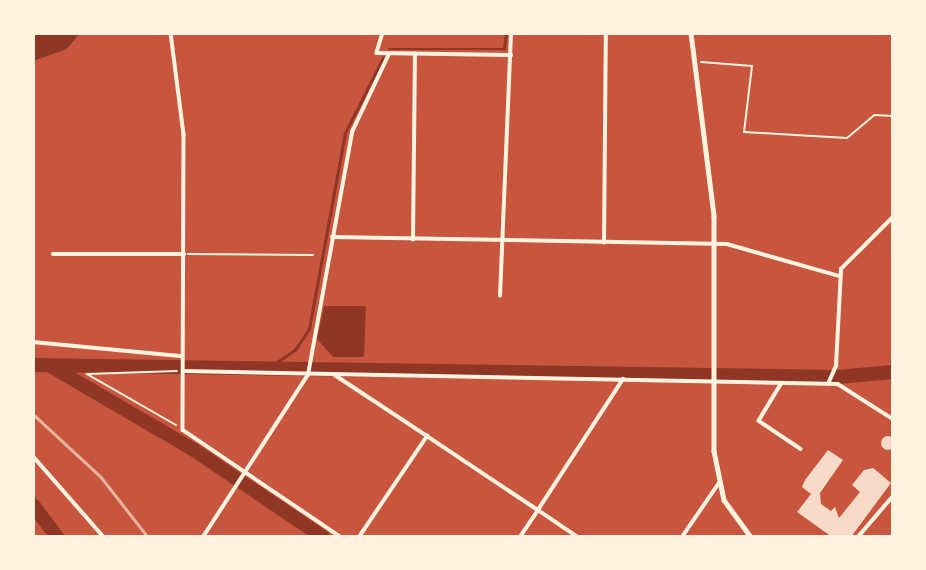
<!DOCTYPE html>
<style>
body{margin:0}
#map{position:relative;width:926px;height:570px;overflow:hidden;background:#c8553d;font-family:"Nunito Sans",sans-serif}
div>[style]{position:absolute}
[style*='--x']{left:calc(var(--x)*1px);top:calc(var(--y)*1px);width:calc(var(--w)*1px);rotate:calc(var(--a)*1deg)}
.water>*{inset:0;background:#8f3625}
.stream>*{height:2.5px;margin:-1.25px;padding:0 1.25px;transform-origin:1.25px;border-radius:1.25px;background:#8f3625}
.river>*{height:14px;margin:-7px;padding:0 7px;transform-origin:7px;border-radius:7px;background:#8f3625}
.building>*{inset:0;background:#f7dbc8}
.round{border-radius:50%}
.path>*{height:2px;margin:-1px;padding:0 1px;transform-origin:1px;border-radius:1px;background:#fff3e0}
.minor>*{height:3.5px;margin:-1.75px;padding:0 1.75px;transform-origin:1.75px;border-radius:1.75px;background:#fff3e0}
.secondary>*{height:4.5px;margin:-2.25px;padding:0 2.25px;transform-origin:2.25px;border-radius:2.25px;background:#fff3e0}
.rail>*{height:2.5px;margin:-1.25px;padding:0 1.25px;transform-origin:1.25px;border-radius:1.25px;background:#e9b49f}
span{translate:-50% -50%;white-space:nowrap;text-align:center;line-height:1.15;-webkit-text-stroke:7px #fff3e0;paint-order:stroke}
.frame{position:absolute;inset:0;border:35px solid #fff3e0;pointer-events:none}
</style>
<div id="map">
<div class="water">
<i style="clip-path:polygon(33px 33px,80px 33px,67px 49px,33px 61px)"></i>
<i style="clip-path:polygon(324px 306px,366px 306px,364px 357px,333px 357px,317px 339px)"></i>
</div>
<div class="stream">
<i style="--x:389;--y:49;--w:115;--a:0"></i>
<i style="--x:504;--y:49;--w:16;--a:-83"></i>
<i style="--x:271;--y:366;--w:29;--a:-34"></i>
<i style="--x:295;--y:350;--w:25;--a:-56"></i>
<i style="--x:309;--y:329;--w:199;--a:-79.6"></i>
<i style="--x:345;--y:133;--w:84;--a:-63.1"></i>
</div>
<div class="river">
<i style="--x:33;--y:365;--w:805;--a:0.85"></i>
<i style="--x:838;--y:377;--w:55;--a:-5.2"></i>
<i style="--x:52;--y:367;--w:164;--a:30.3"></i>
<i style="--x:194;--y:450;--w:156;--a:34"></i>
<i style="--x:33;--y:505;--w:40;--a:53"></i>
</div>
<div class="building">
<i class="round" style="left:881px;top:436px;width:14px;height:14px"></i>
<i style="clip-path:polygon(828px 450px,843px 460px,820px 493px,821px 504px,831px 511px,835px 507px,839px 518px,860px 492px,852px 485px,864px 470px,873px 468px,891px 483px,851px 537px,832px 537px,797px 512px,811px 494px,802px 487px,805px 480px)"></i>
</div>
<div class="path">
<i style="--x:701;--y:62;--w:51;--a:4.5"></i>
<i style="--x:752;--y:66;--w:66;--a:96.9"></i>
<i style="--x:744;--y:132;--w:103;--a:3.3"></i>
<i style="--x:847;--y:138;--w:35;--a:-40"></i>
<i style="--x:874;--y:115;--w:19;--a:3"></i>
<i style="--x:188;--y:254;--w:125;--a:0.5"></i>
<i style="--x:176;--y:425;--w:103;--a:-150.2"></i>
<i style="--x:87;--y:374;--w:90;--a:-1.9"></i>
</div>
<div class="minor">
<i style="--x:171;--y:33;--w:102;--a:82.7"></i>
<i style="--x:184;--y:134;--w:296;--a:90.2"></i>
<i style="--x:183;--y:430;--w:191;--a:34.1"></i>
<i style="--x:383;--y:33;--w:21;--a:107"></i>
<i style="--x:377;--y:53;--w:134;--a:0.9"></i>
<i style="--x:332;--y:237;--w:395;--a:1"></i>
<i style="--x:727;--y:244;--w:116;--a:15.9"></i>
<i style="--x:413;--y:240;--w:186;--a:-89.4"></i>
<i style="--x:604;--y:243;--w:210;--a:-89.5"></i>
<i style="--x:53;--y:254;--w:131;--a:0"></i>
<i style="--x:500;--y:296;--w:263;--a:-87.6"></i>
<i style="--x:33;--y:342;--w:150;--a:5.4"></i>
<i style="--x:183;--y:371;--w:655;--a:1.14"></i>
<i style="--x:838;--y:384;--w:65;--a:32.5"></i>
<i style="--x:335;--y:375;--w:110;--a:33.5"></i>
<i style="--x:782;--y:383;--w:44;--a:121.2"></i>
<i style="--x:759;--y:421;--w:50;--a:33.7"></i>
<i style="--x:828;--y:384;--w:20;--a:-66"></i>
<i style="--x:836;--y:366;--w:97;--a:-87"></i>
<i style="--x:841;--y:269;--w:74;--a:-45"></i>
<i style="--x:33;--y:456;--w:108;--a:48.8"></i>
<i style="--x:203;--y:537;--w:193;--a:-57.1"></i>
<i style="--x:308;--y:375;--w:247;--a:-79.7"></i>
<i style="--x:352;--y:132;--w:86;--a:-64.6"></i>
<i style="--x:359;--y:537;--w:122;--a:-56"></i>
<i style="--x:427;--y:436;--w:133;--a:33.7"></i>
<i style="--x:538;--y:510;--w:156;--a:-57"></i>
<i style="--x:443;--y:537;--w:10;--a:0"></i>
<i style="--x:520;--y:537;--w:32;--a:-56"></i>
<i style="--x:538;--y:510;--w:48;--a:34"></i>
<i style="--x:682;--y:537;--w:65;--a:-55.6"></i>
<i style="--x:858;--y:537;--w:54;--a:-49.5"></i>
</div>
<div class="secondary">
<i style="--x:691;--y:33;--w:184;--a:82.8"></i>
<i style="--x:714;--y:216;--w:235;--a:90"></i>
<i style="--x:714;--y:451;--w:50;--a:78.5"></i>
<i style="--x:724;--y:500;--w:46;--a:53.9"></i>
</div>
<div class="rail">
<i style="--x:33;--y:414;--w:93;--a:42.8"></i>
<i style="--x:101;--y:477;--w:76;--a:51.9"></i>
</div>
<div class="frame"></div>
</div>
